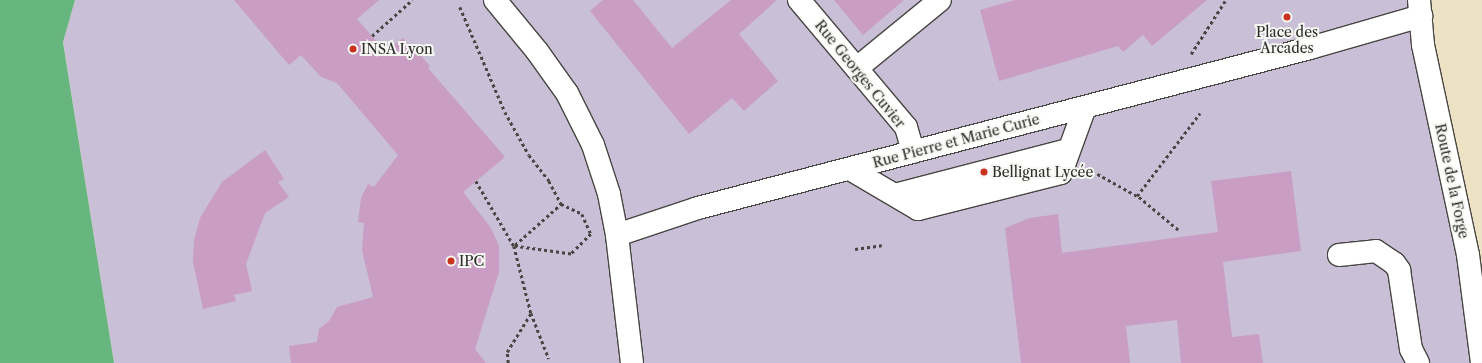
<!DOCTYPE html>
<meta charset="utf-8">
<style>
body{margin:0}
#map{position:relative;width:1482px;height:363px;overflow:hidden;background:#eee2c5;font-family:"Libre Caslon Text",serif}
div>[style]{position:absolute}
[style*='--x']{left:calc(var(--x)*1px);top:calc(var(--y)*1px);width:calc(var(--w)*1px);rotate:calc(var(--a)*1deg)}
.industrial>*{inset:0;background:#c9bfd7}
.forest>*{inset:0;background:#68b67f}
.building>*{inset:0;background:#c99dc4}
.path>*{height:2.5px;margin-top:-1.25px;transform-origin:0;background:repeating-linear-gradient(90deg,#484642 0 3px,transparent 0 6px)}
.roads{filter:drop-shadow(1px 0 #484642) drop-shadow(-1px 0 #484642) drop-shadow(0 1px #484642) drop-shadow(0 -1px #484642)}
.minor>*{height:22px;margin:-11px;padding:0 11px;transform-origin:11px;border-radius:11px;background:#fff}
.major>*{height:22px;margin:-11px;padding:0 11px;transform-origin:11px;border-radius:11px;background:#fff}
.dots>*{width:11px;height:11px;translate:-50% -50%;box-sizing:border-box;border:2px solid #f6f6f2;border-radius:50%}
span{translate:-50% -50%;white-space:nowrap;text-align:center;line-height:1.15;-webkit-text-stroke:4px #f6f6f2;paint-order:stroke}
.poi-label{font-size:14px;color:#2b2b2b}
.left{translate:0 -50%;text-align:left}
.street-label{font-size:14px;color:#2b2b2b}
</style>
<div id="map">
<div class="industrial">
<i style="clip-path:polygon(75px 0,1416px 0,1475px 363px,114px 363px,63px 41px)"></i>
</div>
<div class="forest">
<i style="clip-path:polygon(0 0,75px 0,63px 42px,114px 363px,0 363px)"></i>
</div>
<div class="building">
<i style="clip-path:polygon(234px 0,379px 0,357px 19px,385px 51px,403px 38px,415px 52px,417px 51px,430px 66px,428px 68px,505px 157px,463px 192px,491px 228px,499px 246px,499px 272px,475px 349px,486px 363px,291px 363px,289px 346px,317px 342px,319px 329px,329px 321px,337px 307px,373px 297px,362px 250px,364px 223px,358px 222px,361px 198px,368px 184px,374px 187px,398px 155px,337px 83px,321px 77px,301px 55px,289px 65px)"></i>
<i style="clip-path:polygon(603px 0,633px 0,672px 48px,731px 0,777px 0,739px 34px,778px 81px,744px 111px,732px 98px,689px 134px,590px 11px)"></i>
<i style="clip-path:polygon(834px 0,904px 0,863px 35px)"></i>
<i style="clip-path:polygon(1015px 0,1207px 0,1152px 46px,1143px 35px,1123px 52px,1118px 46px,999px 81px,980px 10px)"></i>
<i style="clip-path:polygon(265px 150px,284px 179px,278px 182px,289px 197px,265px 213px,246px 264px,252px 291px,234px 295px,236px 301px,203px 309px,193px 262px,194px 240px,200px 218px,222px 182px)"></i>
<i style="clip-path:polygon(1291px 171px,1301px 251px,1223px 262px,1232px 337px,1259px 334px,1263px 363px,1181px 363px,1177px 320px,1126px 326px,1130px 363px,1021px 363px,1005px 228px,1030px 218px,1058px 214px,1062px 253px,1218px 232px,1211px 181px)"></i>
</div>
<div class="path">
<i style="--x:460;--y:7;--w:114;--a:66.8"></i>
<i style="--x:505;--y:112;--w:49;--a:60.8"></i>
<i style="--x:529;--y:155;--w:33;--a:52"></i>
<i style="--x:549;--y:181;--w:26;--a:62"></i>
<i style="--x:561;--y:204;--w:23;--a:25"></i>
<i style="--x:582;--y:214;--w:22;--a:66"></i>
<i style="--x:591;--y:234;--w:28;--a:135"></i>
<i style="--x:571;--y:254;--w:58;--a:-172"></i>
<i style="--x:372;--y:36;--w:54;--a:-42"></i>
<i style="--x:1191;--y:54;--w:63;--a:-57.3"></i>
<i style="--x:1087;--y:168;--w:57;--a:29.2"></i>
<i style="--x:476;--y:181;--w:75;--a:59.7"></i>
<i style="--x:514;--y:246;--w:69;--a:75.8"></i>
<i style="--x:1178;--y:230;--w:53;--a:-140.3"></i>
<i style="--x:1137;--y:196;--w:104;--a:-52.8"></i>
<i style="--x:515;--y:245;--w:62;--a:-41.7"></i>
<i style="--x:855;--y:249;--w:27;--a:-8"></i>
<i style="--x:508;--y:363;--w:11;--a:-95"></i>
<i style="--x:507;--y:352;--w:46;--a:-58.4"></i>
<i style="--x:531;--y:313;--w:49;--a:68.6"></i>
</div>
<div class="roads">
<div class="minor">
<i style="--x:495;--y:0;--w:66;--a:50.5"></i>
<i style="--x:537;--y:51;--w:52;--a:54.5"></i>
<i style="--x:567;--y:93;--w:58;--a:63.4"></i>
<i style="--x:593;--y:145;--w:52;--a:71.9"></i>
<i style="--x:609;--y:194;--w:42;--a:79"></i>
<i style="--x:799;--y:0;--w:166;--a:49.9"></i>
<i style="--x:906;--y:127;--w:26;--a:74"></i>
<i style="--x:857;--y:68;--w:107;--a:-39.3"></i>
<i style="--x:850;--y:169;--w:79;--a:30.5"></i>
<i style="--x:918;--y:209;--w:147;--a:-14.1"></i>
<i style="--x:1061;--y:173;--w:70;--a:-70"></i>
<i style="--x:895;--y:195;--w:179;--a:-14.6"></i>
<i style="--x:1339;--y:255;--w:37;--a:-6"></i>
<i style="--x:1376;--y:251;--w:22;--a:34"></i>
<i style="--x:1394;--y:263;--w:9;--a:54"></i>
<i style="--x:1399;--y:270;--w:80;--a:81.4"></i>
<i style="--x:1411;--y:349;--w:16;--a:63"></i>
<i style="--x:632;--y:363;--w:129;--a:-96.7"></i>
<i style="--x:617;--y:235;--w:85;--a:-18.4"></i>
<i style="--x:698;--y:208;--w:633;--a:-14.65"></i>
<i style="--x:1310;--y:48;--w:116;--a:-16.1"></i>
</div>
<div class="major">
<i style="--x:1419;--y:0;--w:45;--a:84.9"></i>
<i style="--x:1423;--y:45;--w:215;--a:77.9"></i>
<i style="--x:1468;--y:255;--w:109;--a:82.6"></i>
</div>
</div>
<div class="dots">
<i style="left:1287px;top:17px;background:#c8321e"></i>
<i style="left:353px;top:49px;background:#c8321e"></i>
<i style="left:984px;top:172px;background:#c8321e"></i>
<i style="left:451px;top:261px;background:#c8321e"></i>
</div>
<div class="poi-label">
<span style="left:1287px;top:40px">Place des<br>Arcades</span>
<span class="left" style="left:361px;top:49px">INSA Lyon</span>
<span class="left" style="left:992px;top:172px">Bellignat Lycée</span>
<span class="left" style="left:459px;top:261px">IPC</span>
</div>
<div class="street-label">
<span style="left:860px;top:74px;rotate:51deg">Rue Georges Cuvier</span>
<span style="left:956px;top:141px;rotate:-15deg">Rue Pierre et Marie Curie</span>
<span style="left:1452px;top:181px;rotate:78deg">Route de la Forge</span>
</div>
</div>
